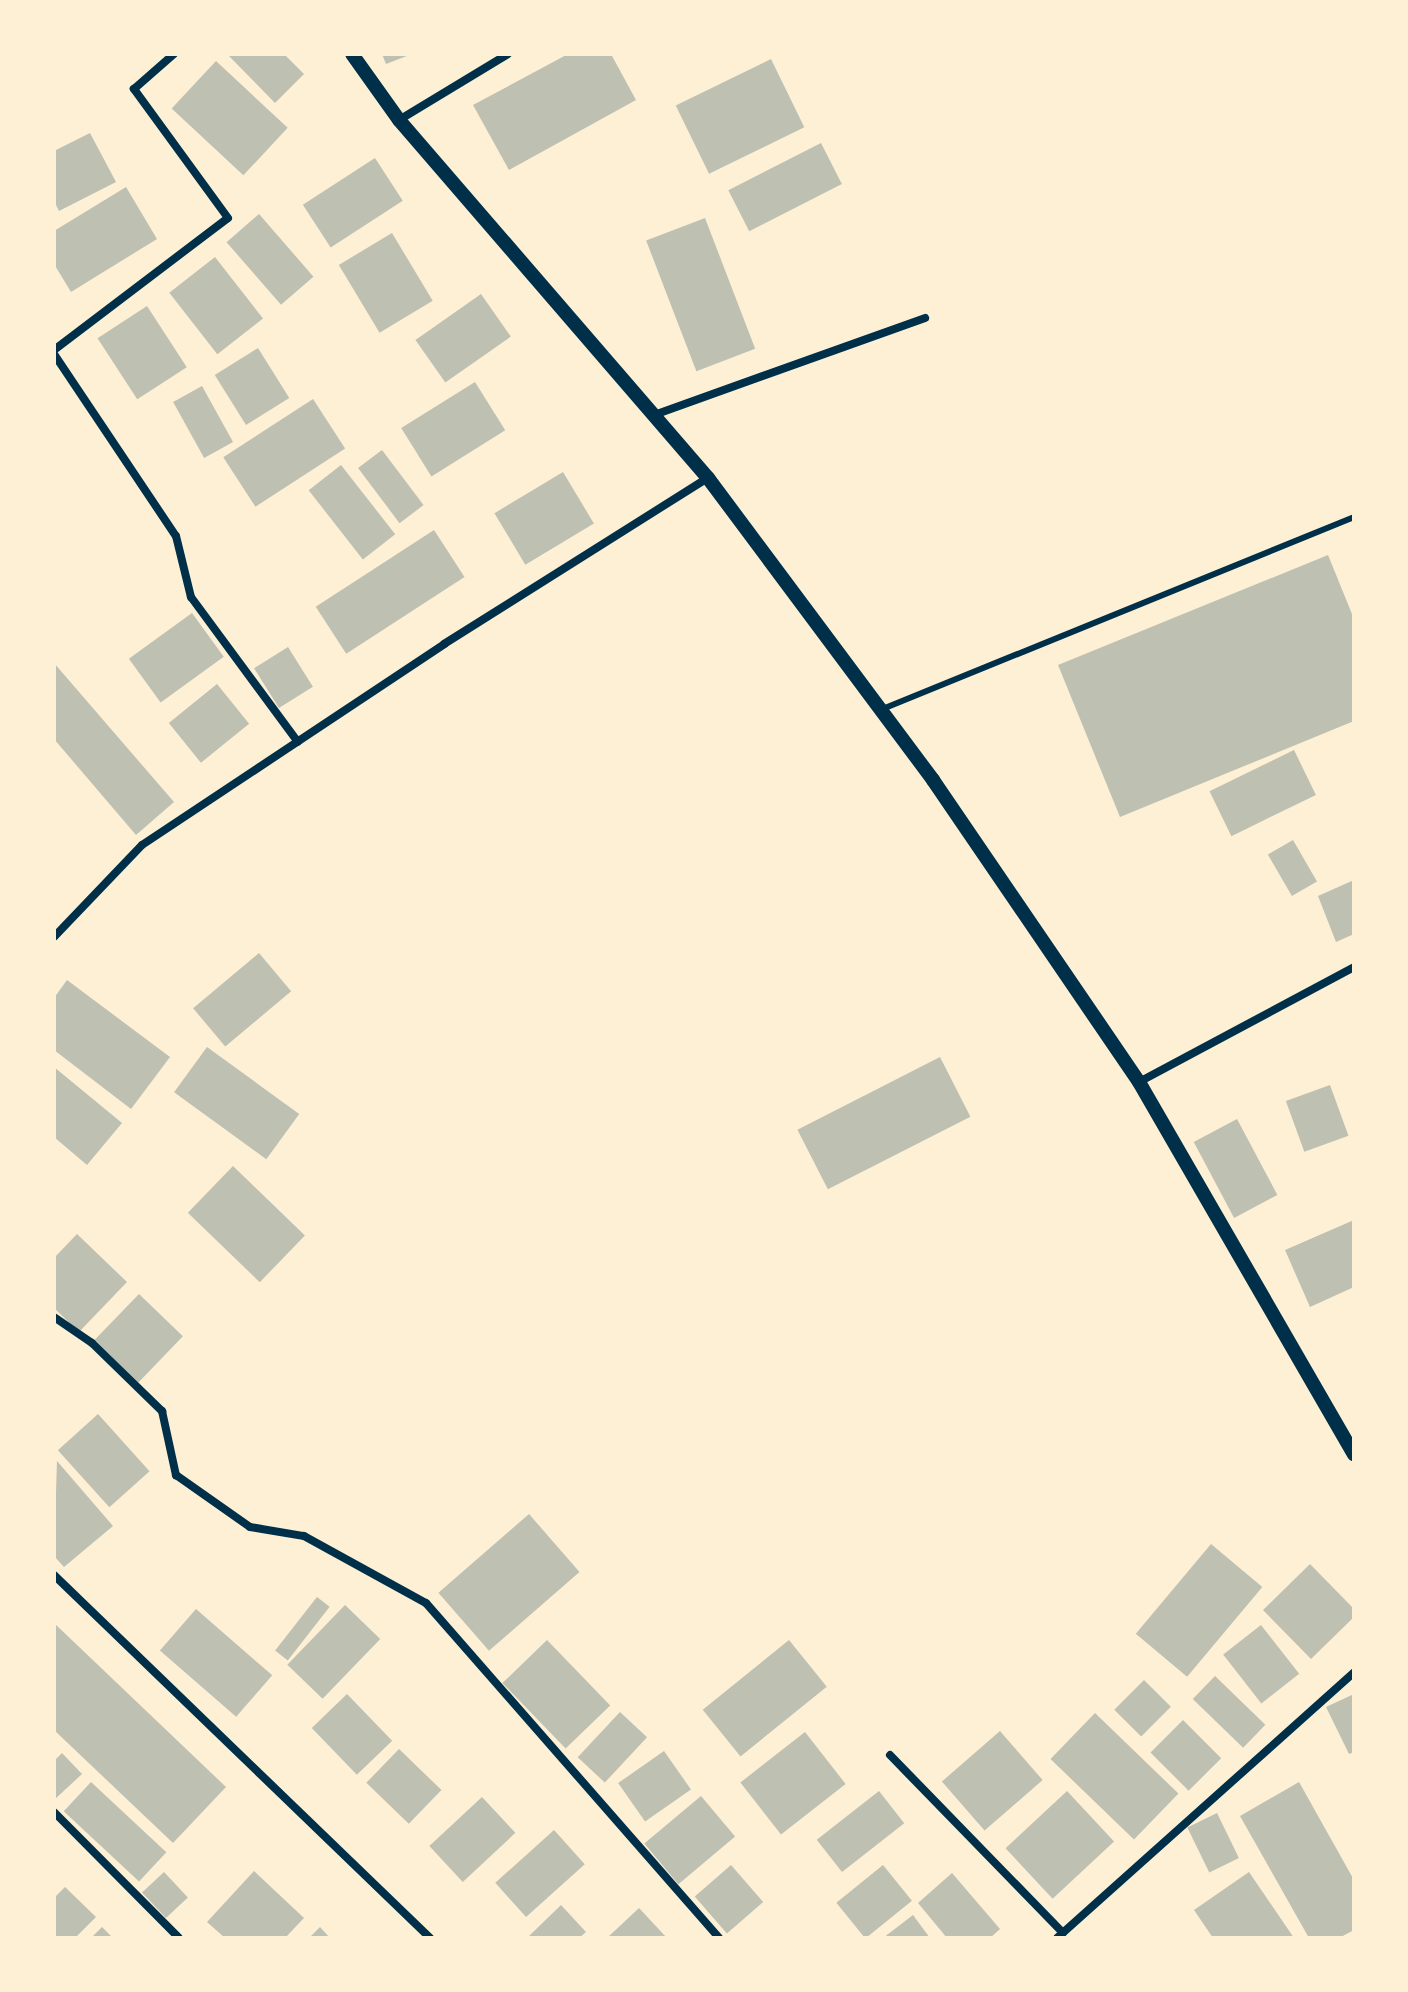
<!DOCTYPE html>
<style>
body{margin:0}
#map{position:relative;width:1408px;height:1992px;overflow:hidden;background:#fdf0d5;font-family:Ubuntu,sans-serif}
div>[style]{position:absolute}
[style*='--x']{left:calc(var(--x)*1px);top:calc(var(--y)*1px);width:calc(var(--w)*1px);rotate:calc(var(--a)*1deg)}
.building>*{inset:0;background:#bec0b2;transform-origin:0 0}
.service>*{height:6px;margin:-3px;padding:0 3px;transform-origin:3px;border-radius:3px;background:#003049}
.minor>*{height:8px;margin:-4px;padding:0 4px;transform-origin:4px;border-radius:4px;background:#003049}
.tertiary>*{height:14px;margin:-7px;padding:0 7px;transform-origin:7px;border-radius:7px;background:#003049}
span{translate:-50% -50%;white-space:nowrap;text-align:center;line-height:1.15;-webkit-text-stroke:8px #fdf0d5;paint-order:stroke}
.frame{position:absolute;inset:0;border:56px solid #fdf0d5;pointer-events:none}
</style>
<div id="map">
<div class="building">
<i style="clip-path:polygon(227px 54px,284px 54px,304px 74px,275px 103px)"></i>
<i style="clip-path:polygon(382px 54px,412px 54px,386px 64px)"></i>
<i style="clip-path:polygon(568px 54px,611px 54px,636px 100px,509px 170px,473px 105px)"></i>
<i style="left:771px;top:59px;width:76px;height:106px;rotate:64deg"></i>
<i style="left:216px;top:61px;width:98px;height:65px;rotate:43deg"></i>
<i style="clip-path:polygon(90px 133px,116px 182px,59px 211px,54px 201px,54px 151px)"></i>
<i style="left:821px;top:143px;width:46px;height:104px;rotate:63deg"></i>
<i style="left:375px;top:158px;width:51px;height:86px;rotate:57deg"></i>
<i style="clip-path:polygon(126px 187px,157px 239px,71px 292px,54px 264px,54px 231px)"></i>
<i style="left:259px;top:214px;width:83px;height:43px;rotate:49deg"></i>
<i style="left:705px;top:218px;width:140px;height:63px;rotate:69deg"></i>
<i style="left:392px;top:233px;width:79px;height:62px;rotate:59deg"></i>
<i style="left:215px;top:257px;width:78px;height:58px;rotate:52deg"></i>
<i style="left:481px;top:294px;width:52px;height:80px;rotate:55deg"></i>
<i style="left:147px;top:306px;width:73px;height:59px;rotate:57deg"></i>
<i style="left:258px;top:348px;width:59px;height:51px;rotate:58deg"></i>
<i style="left:475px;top:382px;width:57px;height:87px;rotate:58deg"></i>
<i style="left:202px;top:386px;width:64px;height:33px;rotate:61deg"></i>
<i style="left:313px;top:399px;width:59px;height:107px;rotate:57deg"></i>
<i style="left:382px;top:450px;width:69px;height:30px;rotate:53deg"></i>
<i style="left:341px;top:465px;width:88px;height:41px;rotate:52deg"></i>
<i style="left:563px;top:472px;width:60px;height:80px;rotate:59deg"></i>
<i style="left:434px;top:530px;width:56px;height:141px;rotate:57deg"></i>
<i style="clip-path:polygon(1328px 555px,1354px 619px,1354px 721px,1120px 817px,1058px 665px)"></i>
<i style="left:192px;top:613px;width:54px;height:78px;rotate:54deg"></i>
<i style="left:288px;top:647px;width:47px;height:40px;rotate:58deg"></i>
<i style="clip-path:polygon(54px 663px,174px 802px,136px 835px,54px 739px)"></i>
<i style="left:217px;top:684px;width:51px;height:62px;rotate:51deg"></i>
<i style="left:1294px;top:750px;width:50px;height:94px;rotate:64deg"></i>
<i style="left:1293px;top:840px;width:48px;height:29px;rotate:60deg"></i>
<i style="clip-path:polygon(1354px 880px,1354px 934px,1336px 942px,1318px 896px)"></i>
<i style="left:259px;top:953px;width:50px;height:86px;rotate:50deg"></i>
<i style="clip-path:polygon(67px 980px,170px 1057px,131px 1109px,54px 1050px,54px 998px)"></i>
<i style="left:207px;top:1047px;width:114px;height:56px;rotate:36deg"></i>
<i style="left:940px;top:1057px;width:67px;height:160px;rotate:63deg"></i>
<i style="clip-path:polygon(54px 1067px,122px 1123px,87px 1165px,54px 1137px)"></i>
<i style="left:1330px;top:1085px;width:54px;height:47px;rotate:70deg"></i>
<i style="left:1237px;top:1119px;width:86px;height:49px;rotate:62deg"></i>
<i style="left:233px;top:1166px;width:100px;height:65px;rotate:44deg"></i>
<i style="clip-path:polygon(1354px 1220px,1354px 1287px,1310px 1307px,1285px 1250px)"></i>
<i style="clip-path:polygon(77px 1234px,127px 1282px,79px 1332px,54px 1308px,54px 1258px)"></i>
<i style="left:139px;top:1294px;width:61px;height:64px;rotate:44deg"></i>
<i style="left:98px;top:1414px;width:77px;height:54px;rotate:48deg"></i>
<i style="clip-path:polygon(57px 1461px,113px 1526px,64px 1567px,54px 1556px)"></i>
<i style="left:529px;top:1514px;width:77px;height:120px;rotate:49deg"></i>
<i style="left:1211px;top:1544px;width:67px;height:117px;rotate:40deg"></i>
<i style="clip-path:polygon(1310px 1564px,1354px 1609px,1354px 1617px,1311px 1659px,1263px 1610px)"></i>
<i style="left:317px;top:1597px;width:16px;height:68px;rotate:38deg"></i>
<i style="left:345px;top:1605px;width:49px;height:83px;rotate:44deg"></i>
<i style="left:196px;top:1609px;width:101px;height:55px;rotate:41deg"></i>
<i style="clip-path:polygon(54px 1623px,226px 1787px,173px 1843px,54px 1730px)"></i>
<i style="left:1261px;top:1625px;width:62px;height:48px;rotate:52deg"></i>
<i style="left:547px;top:1640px;width:91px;height:62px;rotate:46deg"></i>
<i style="left:789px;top:1640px;width:60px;height:111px;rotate:51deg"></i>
<i style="left:1215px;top:1676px;width:70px;height:32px;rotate:44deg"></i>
<i style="left:1144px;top:1680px;width:38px;height:42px;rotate:45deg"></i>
<i style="left:347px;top:1694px;width:65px;height:49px;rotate:46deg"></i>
<i style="clip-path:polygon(1354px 1694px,1354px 1752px,1349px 1754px,1326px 1707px)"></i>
<i style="left:620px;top:1712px;width:37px;height:62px;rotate:43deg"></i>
<i style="left:1095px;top:1713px;width:116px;height:64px;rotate:44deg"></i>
<i style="left:1183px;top:1720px;width:54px;height:46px;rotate:45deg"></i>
<i style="left:1000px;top:1731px;width:65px;height:77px;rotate:49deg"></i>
<i style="left:805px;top:1732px;width:66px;height:82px;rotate:52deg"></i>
<i style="left:399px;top:1749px;width:59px;height:47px;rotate:44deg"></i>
<i style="left:664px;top:1751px;width:47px;height:56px;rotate:55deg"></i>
<i style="clip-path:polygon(62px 1753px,82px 1774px,54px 1800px,54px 1761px)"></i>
<i style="left:91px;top:1782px;width:103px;height:40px;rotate:43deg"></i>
<i style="clip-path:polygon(1299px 1782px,1354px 1880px,1354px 1930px,1339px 1938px,1309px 1938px,1240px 1816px)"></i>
<i style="left:879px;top:1791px;width:41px;height:79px;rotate:52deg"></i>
<i style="left:1067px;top:1791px;width:69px;height:84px;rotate:47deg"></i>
<i style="left:701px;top:1796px;width:53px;height:74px;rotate:50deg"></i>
<i style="left:482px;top:1797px;width:49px;height:72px;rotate:47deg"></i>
<i style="left:1217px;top:1813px;width:50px;height:33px;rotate:64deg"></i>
<i style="left:554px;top:1830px;width:46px;height:79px;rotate:48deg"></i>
<i style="left:731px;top:1865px;width:49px;height:48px;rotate:49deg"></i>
<i style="left:883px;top:1865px;width:46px;height:60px;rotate:51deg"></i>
<i style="clip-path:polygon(254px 1871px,304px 1918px,285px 1938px,225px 1938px,207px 1922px)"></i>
<i style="left:164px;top:1872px;width:35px;height:30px;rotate:47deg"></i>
<i style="clip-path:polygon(1249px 1872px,1294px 1938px,1213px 1938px,1194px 1910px)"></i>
<i style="clip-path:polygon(952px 1873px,1000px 1929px,990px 1938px,947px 1938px,918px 1903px)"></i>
<i style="clip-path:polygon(65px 1887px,96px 1917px,75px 1938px,54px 1938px,54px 1898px)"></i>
<i style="clip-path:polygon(561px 1905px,586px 1932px,579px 1938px,527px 1938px)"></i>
<i style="clip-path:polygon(639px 1908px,667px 1938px,607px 1938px)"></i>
<i style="clip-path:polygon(913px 1915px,930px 1938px,883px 1938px)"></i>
<i style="clip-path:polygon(102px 1927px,113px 1938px,91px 1938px)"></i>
<i style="clip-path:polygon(320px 1927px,330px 1938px,309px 1938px)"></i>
</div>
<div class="service">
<i style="--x:880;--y:710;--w:512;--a:-22.15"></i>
</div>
<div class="minor">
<i style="--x:399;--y:120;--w:127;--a:-31.2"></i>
<i style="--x:54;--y:350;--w:218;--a:-37.2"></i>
<i style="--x:228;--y:218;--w:160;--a:-126.1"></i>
<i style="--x:134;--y:89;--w:53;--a:-41.2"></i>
<i style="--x:54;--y:354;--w:219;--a:56.2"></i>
<i style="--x:176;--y:536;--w:63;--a:76.2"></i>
<i style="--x:191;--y:597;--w:180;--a:53.6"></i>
<i style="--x:654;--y:415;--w:288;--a:-19.7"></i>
<i style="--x:54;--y:937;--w:127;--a:-46.3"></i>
<i style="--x:142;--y:845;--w:363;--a:-33.6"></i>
<i style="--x:444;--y:644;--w:312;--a:-32.2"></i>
<i style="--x:1139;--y:1082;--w:244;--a:-28.1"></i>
<i style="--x:54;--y:1317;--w:46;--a:34.4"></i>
<i style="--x:92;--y:1343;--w:98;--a:44.2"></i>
<i style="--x:162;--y:1411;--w:66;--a:77.7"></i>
<i style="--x:176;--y:1475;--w:90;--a:35.1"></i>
<i style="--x:250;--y:1527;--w:55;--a:9.5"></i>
<i style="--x:304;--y:1536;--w:139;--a:28.8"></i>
<i style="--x:426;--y:1603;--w:445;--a:48.8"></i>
<i style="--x:54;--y:1575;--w:523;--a:43.99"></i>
<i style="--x:890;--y:1755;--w:248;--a:45.8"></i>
<i style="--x:54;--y:1812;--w:177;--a:45.2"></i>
<i style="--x:1057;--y:1938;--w:399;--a:-41.8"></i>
</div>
<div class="tertiary">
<i style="--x:352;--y:54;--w:81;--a:54.5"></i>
<i style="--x:399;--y:120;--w:473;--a:49.2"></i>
<i style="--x:708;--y:478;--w:377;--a:53.3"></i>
<i style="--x:933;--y:780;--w:366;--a:55.7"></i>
<i style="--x:1139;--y:1082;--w:430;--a:60"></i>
</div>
<div class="frame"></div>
</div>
